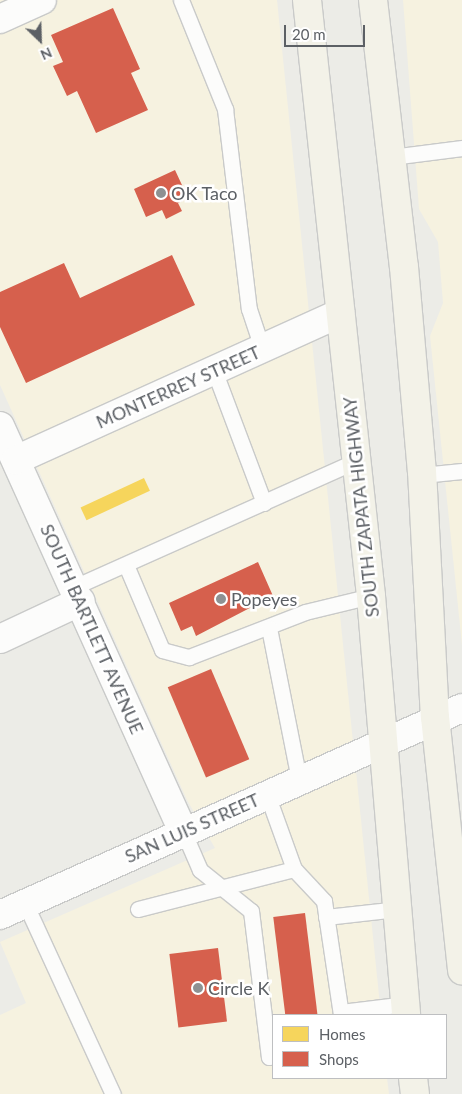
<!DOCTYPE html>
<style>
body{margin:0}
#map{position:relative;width:462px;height:1094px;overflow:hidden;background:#ecece7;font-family:Lato,sans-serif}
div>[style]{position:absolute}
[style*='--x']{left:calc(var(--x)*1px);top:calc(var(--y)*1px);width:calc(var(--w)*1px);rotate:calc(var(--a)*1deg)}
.commercial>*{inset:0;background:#f6f2e0}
.homes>*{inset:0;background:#f6d55c;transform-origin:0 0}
.shops>*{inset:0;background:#d6604d;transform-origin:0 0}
.roads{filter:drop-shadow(1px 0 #c9cac9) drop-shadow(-1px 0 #c9cac9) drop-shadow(0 1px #c9cac9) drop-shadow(0 -1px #c9cac9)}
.service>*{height:15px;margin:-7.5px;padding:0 7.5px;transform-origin:7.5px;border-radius:7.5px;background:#fcfcfb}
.minor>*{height:28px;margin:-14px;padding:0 14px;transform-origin:14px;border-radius:14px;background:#fcfcfb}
.secondary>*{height:28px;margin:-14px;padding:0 14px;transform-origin:14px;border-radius:14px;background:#fcfcfb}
.primary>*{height:28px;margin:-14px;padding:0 14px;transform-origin:14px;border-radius:14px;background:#f3f2e8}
.dots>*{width:14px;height:14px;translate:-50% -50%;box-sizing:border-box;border:2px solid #fff;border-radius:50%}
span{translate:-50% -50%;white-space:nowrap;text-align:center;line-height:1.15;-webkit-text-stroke:5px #fff;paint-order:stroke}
.poi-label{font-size:18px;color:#5c6065}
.left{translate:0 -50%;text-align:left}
.street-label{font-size:18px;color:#5c6065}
.legend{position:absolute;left:272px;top:1014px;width:175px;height:65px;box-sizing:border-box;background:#fff;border:1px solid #bebfc1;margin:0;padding:6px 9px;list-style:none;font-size:15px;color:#5c6065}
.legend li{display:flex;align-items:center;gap:10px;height:25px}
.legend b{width:25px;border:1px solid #bebfc1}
.north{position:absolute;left:15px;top:15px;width:50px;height:50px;-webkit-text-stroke:4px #fff;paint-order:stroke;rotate:156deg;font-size:14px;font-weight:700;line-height:20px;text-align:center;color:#5c6065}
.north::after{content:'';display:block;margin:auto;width:18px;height:22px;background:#5c6065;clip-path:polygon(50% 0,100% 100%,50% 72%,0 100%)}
.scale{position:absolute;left:284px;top:25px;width:81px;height:22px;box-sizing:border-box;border:2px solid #5c6065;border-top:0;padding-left:6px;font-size:15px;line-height:18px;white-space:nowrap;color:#5c6065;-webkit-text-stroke:4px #fff;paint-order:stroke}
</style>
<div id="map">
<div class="commercial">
<i style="clip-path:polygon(0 0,277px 0,381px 1015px,273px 1015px,273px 1078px,387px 1078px,389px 1094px,0 1094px,0 1015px,26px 1003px,0 942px,215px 848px,187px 800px,0 385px)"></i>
<i style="clip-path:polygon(403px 0,462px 0,462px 645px,430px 336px,443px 303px,438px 242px,419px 209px)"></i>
</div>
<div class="homes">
<i style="left:144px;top:478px;width:14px;height:70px;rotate:65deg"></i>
</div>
<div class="shops">
<i style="clip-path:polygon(113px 8px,140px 69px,131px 73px,148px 110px,96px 133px,77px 91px,67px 96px,53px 66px,63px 62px,51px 35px)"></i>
<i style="clip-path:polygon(175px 170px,188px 198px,178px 203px,182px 211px,166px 219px,162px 210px,146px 217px,134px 189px)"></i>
<i style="clip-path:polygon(172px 255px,195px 305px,26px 383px,0 327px,0 292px,64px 263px,80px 298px)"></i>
<i style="clip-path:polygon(258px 562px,273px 596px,196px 636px,192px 626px,181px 631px,169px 603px)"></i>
<i style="left:211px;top:669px;width:98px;height:47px;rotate:67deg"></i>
<i style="left:305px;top:913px;width:103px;height:32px;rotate:83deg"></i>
<i style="left:218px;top:948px;width:74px;height:49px;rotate:83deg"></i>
</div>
<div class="roads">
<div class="service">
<i style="--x:181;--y:0;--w:118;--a:68"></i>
<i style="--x:225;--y:109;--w:201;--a:83.2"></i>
<i style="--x:249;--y:309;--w:41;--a:71.6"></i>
<i style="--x:391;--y:157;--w:72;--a:-7.2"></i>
<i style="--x:214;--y:370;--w:142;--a:69.4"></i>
<i style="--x:422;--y:475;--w:40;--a:-5.7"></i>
<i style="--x:126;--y:565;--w:92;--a:67"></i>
<i style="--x:162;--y:650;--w:28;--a:15"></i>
<i style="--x:189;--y:657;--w:124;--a:-21.2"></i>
<i style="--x:305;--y:612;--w:68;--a:-13.6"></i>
<i style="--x:74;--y:587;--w:309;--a:-24.1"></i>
<i style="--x:269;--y:628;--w:155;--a:78.8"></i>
<i style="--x:184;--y:833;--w:40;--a:66.6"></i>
<i style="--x:200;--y:870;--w:65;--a:38.8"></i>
<i style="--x:251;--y:911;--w:147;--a:83"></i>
<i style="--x:269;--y:1057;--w:4;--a:-14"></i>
<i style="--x:294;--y:869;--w:44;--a:46.8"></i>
<i style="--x:324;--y:901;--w:115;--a:81.5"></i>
<i style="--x:25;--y:903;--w:210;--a:65.3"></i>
<i style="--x:138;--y:909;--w:161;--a:-14.4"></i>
<i style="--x:294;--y:869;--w:80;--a:-109.8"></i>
<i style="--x:326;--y:917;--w:71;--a:-6.4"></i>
<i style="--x:341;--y:1012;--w:64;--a:-7.1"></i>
</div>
<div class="minor">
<i style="--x:0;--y:19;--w:46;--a:-24.3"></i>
<i style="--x:0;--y:426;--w:447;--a:65.7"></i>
<i style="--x:16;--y:460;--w:356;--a:-24.4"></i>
<i style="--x:0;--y:639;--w:89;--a:-25.1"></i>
</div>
<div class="secondary">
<i style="--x:0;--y:915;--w:506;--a:-24.13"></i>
</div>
<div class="primary">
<i style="--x:307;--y:0;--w:599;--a:83.87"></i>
<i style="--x:371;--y:596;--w:420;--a:85.2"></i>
<i style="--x:373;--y:0;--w:269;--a:83.4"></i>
<i style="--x:404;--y:267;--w:205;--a:85"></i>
<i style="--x:422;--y:471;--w:246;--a:87"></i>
<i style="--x:435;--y:717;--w:255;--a:83.9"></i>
<i style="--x:413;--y:1078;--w:16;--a:83"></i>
</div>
</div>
<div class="dots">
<i style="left:161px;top:193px;background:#8e9192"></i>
<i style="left:221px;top:599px;background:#8e9192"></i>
<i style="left:198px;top:988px;background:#8e9192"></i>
</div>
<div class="poi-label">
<span class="left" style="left:171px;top:193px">OK Taco</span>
<span class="left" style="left:231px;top:599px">Popeyes</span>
<span class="left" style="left:208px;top:988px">Circle K</span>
</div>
<div class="street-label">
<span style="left:178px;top:387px;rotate:-24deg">MONTERREY STREET</span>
<span style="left:361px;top:507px;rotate:-96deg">SOUTH ZAPATA HIGHWAY</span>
<span style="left:92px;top:629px;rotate:66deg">SOUTH BARTLETT AVENUE</span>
<span style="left:192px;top:828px;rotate:-24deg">SAN LUIS STREET</span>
</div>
<ul class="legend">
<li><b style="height:14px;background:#f6d55c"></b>Homes</li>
<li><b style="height:14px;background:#d6604d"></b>Shops</li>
</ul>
<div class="north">N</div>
<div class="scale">20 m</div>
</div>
